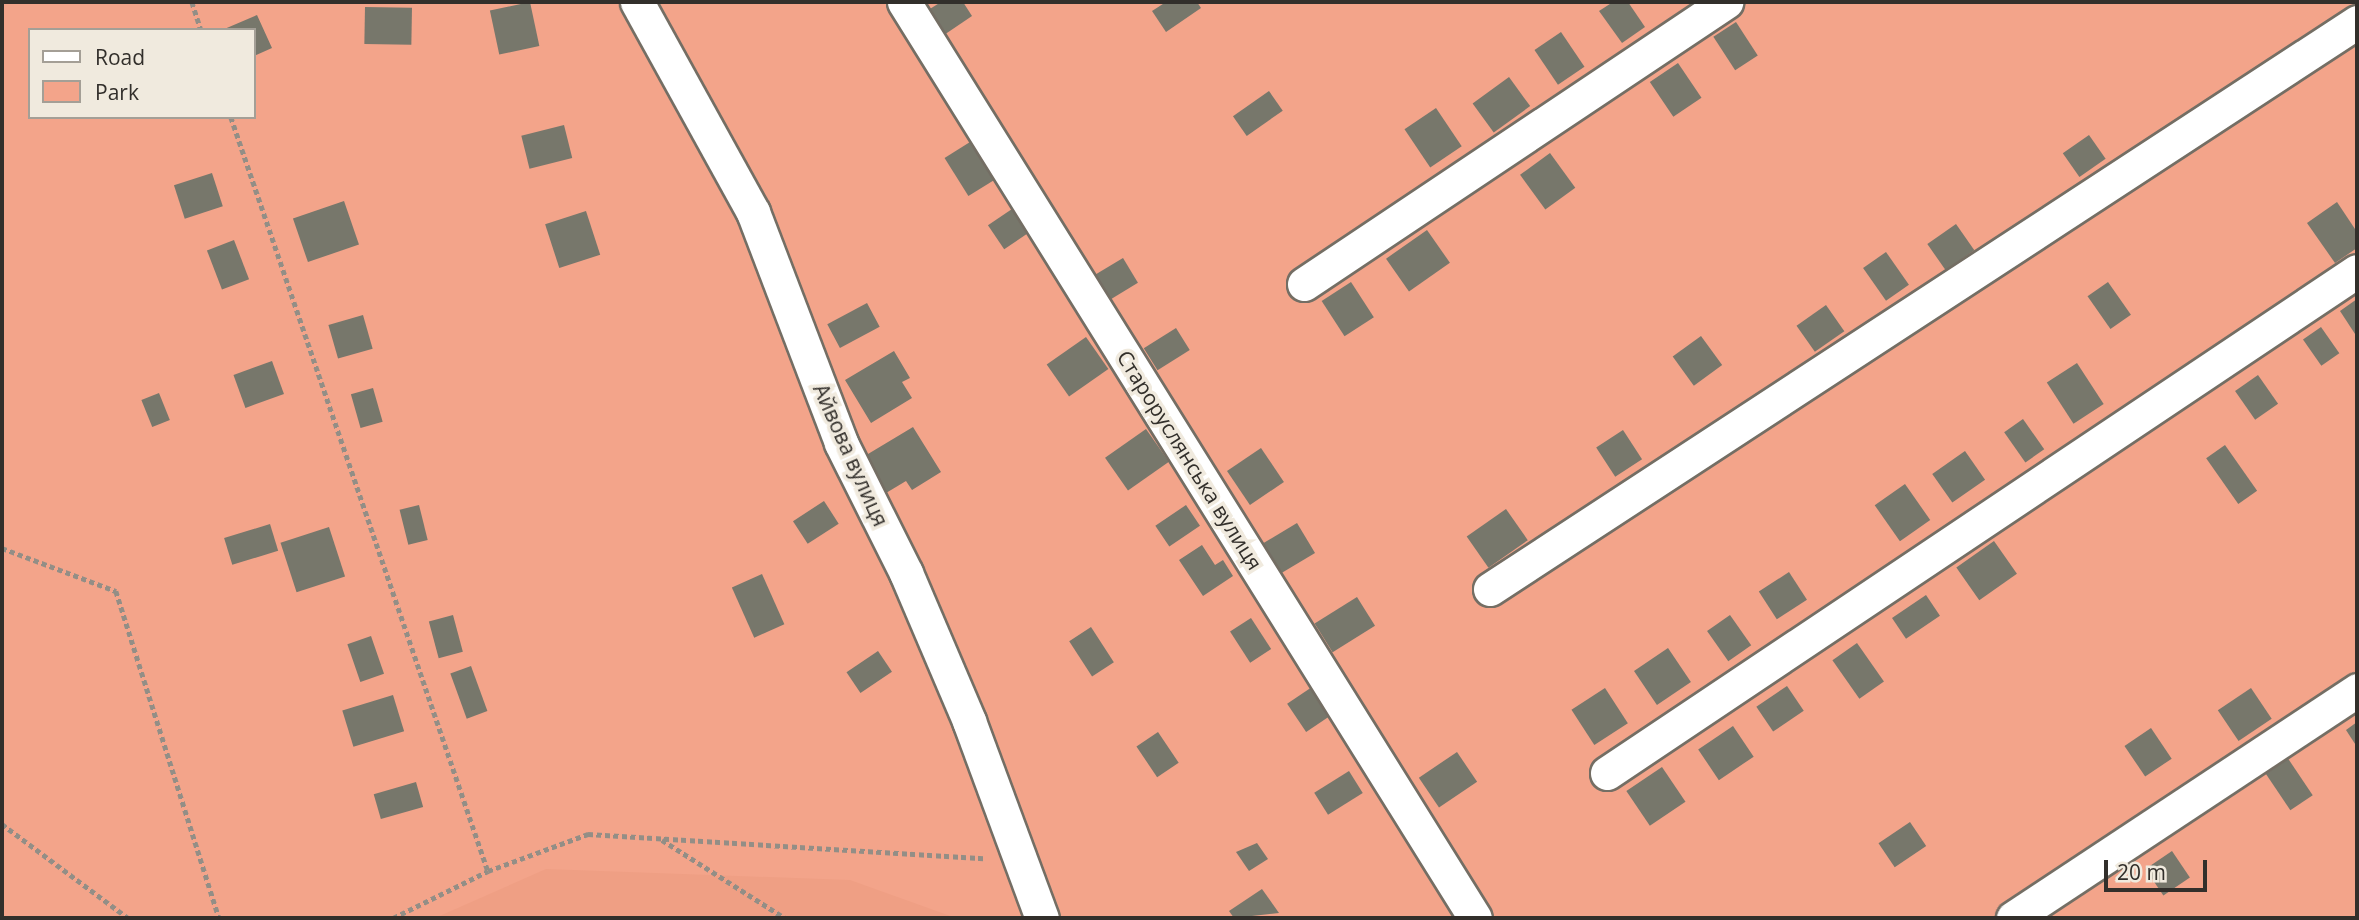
<!DOCTYPE html>
<meta charset="utf-8">
<style>
body{margin:0}
#map{position:relative;width:2359px;height:920px;overflow:hidden;background:#f0eade;font-family:"Open Sans",sans-serif}
div>[style]{position:absolute}
[style*='--x']{left:calc(var(--x)*1px);top:calc(var(--y)*1px);width:calc(var(--w)*1px);rotate:calc(var(--a)*1deg)}
.green>*{inset:0;background:#f3a48a}
.forest>*{inset:0;background:#ef9f84}
.building>*{inset:0;background:#77776b;transform-origin:0 0}
.path>*{height:4.5px;margin-top:-2.25px;transform-origin:0;background:repeating-linear-gradient(90deg,#938e86 0 5px,transparent 0 8.5px)}
.roads{filter:drop-shadow(2px 0 #746e64) drop-shadow(-2px 0 #746e64) drop-shadow(0 2px #746e64) drop-shadow(0 -2px #746e64)}
.minor>*{height:33px;margin:-16.5px;padding:0 16.5px;transform-origin:16.5px;border-radius:16.5px;background:#fff}
span{translate:-50% -50%;white-space:nowrap;text-align:center;line-height:1.15;-webkit-text-stroke:7px #f0eade;paint-order:stroke}
.street-label{font-size:21px;color:#322f2b}
.frame{position:absolute;inset:0;border:4px solid #322f2b;pointer-events:none}
.legend{position:absolute;left:28px;top:28px;width:228px;height:91px;box-sizing:border-box;background:#f0eade;border:2px solid #a49f96;margin:0;padding:9px 12px;list-style:none;font-size:21px;color:#322f2b}
.legend li{display:flex;align-items:center;gap:14px;height:35px}
.legend b{width:35px;border:2px solid #a49f96}
.scale{position:absolute;left:2104px;top:860px;width:103px;height:32px;box-sizing:border-box;border:4px solid #322f2b;border-top:0;padding-left:9px;font-size:21px;line-height:24px;white-space:nowrap;color:#322f2b;-webkit-text-stroke:5px #f0eade;paint-order:stroke}
</style>
<div id="map">
<div class="green">
<i style="clip-path:polygon(evenodd,2px 2px,2357px 2px,2357px 918px,2px 918px,2px 2px,30px 30px,254px 30px,254px 117px,30px 117px,30px 30px)"></i>
</div>
<div class="forest">
<i style="clip-path:polygon(546px 869px,850px 880px,956px 918px,435px 918px)"></i>
</div>
<div class="building">
<i style="left:530px;top:2px;width:45px;height:41px;rotate:78deg"></i>
<i style="clip-path:polygon(941px 2px,963px 2px,972px 16px,941px 37px,925px 12px)"></i>
<i style="clip-path:polygon(1166px 2px,1197px 2px,1201px 8px,1166px 32px,1152px 11px)"></i>
<i style="clip-path:polygon(1613px 2px,1628px 2px,1645px 27px,1622px 43px,1599px 11px)"></i>
<i style="left:365px;top:7px;width:47px;height:37px;rotate:1deg"></i>
<i style="clip-path:polygon(257px 15px,272px 48px,254px 56px,254px 30px,222px 30px)"></i>
<i style="left:1736px;top:22px;width:40px;height:27px;rotate:57deg"></i>
<i style="left:1561px;top:32px;width:42px;height:32px;rotate:56deg"></i>
<i style="left:1678px;top:63px;width:42px;height:34px;rotate:56deg"></i>
<i style="left:1509px;top:77px;width:36px;height:45px;rotate:54deg"></i>
<i style="left:1269px;top:91px;width:24px;height:44px;rotate:55deg"></i>
<i style="left:1436px;top:108px;width:46px;height:38px;rotate:56deg"></i>
<i style="left:564px;top:125px;width:34px;height:44px;rotate:76deg"></i>
<i style="left:2089px;top:135px;width:29px;height:32px;rotate:55deg"></i>
<i style="left:970px;top:142px;width:45px;height:30px;rotate:58deg"></i>
<i style="left:1550px;top:153px;width:43px;height:37px;rotate:54deg"></i>
<i style="left:212px;top:173px;width:35px;height:40px;rotate:72deg"></i>
<i style="left:344px;top:201px;width:46px;height:54px;rotate:71deg"></i>
<i style="clip-path:polygon(2337px 202px,2357px 232px,2357px 248px,2335px 263px,2307px 223px)"></i>
<i style="left:1012px;top:209px;width:29px;height:29px;rotate:56deg"></i>
<i style="left:586px;top:211px;width:46px;height:43px;rotate:72deg"></i>
<i style="left:1956px;top:224px;width:32px;height:35px;rotate:55deg"></i>
<i style="left:1427px;top:230px;width:40px;height:50px;rotate:55deg"></i>
<i style="left:234px;top:240px;width:42px;height:29px;rotate:69deg"></i>
<i style="left:1886px;top:252px;width:40px;height:28px;rotate:55deg"></i>
<i style="left:1123px;top:258px;width:29px;height:35px;rotate:59deg"></i>
<i style="left:1351px;top:282px;width:42px;height:35px;rotate:57deg"></i>
<i style="left:2108px;top:282px;width:40px;height:25px;rotate:55deg"></i>
<i style="clip-path:polygon(2357px 299px,2357px 337px,2340px 311px)"></i>
<i style="left:867px;top:303px;width:27px;height:45px;rotate:62deg"></i>
<i style="left:1826px;top:305px;width:32px;height:36px;rotate:55deg"></i>
<i style="left:363px;top:315px;width:35px;height:36px;rotate:74deg"></i>
<i style="left:2321px;top:327px;width:32px;height:22px;rotate:55deg"></i>
<i style="left:1176px;top:328px;width:26px;height:38px;rotate:58deg"></i>
<i style="left:1701px;top:336px;width:36px;height:35px;rotate:54deg"></i>
<i style="left:1086px;top:337px;width:39px;height:48px;rotate:55deg"></i>
<i style="clip-path:polygon(894px 351px,910px 378px,902px 382px,912px 398px,871px 423px,845px 380px)"></i>
<i style="left:272px;top:361px;width:35px;height:41px;rotate:70deg"></i>
<i style="left:2077px;top:363px;width:49px;height:36px;rotate:57deg"></i>
<i style="left:2258px;top:375px;width:35px;height:28px;rotate:55deg"></i>
<i style="left:373px;top:388px;width:35px;height:23px;rotate:74deg"></i>
<i style="left:159px;top:393px;width:29px;height:19px;rotate:68deg"></i>
<i style="left:2023px;top:419px;width:37px;height:23px;rotate:55deg"></i>
<i style="clip-path:polygon(913px 427px,941px 472px,912px 490px,906px 481px,886px 493px,863px 457px)"></i>
<i style="left:1146px;top:429px;width:40px;height:50px;rotate:55deg"></i>
<i style="left:1623px;top:430px;width:35px;height:32px;rotate:57deg"></i>
<i style="left:2225px;top:445px;width:56px;height:23px;rotate:55deg"></i>
<i style="left:1261px;top:448px;width:41px;height:41px;rotate:56deg"></i>
<i style="left:1965px;top:451px;width:35px;height:40px;rotate:55deg"></i>
<i style="left:1905px;top:484px;width:44px;height:37px;rotate:55deg"></i>
<i style="left:824px;top:501px;width:27px;height:37px;rotate:57deg"></i>
<i style="left:419px;top:505px;width:36px;height:20px;rotate:76deg"></i>
<i style="left:1186px;top:505px;width:25px;height:37px;rotate:56deg"></i>
<i style="left:1506px;top:509px;width:38px;height:48px;rotate:55deg"></i>
<i style="left:1297px;top:523px;width:35px;height:41px;rotate:59deg"></i>
<i style="left:270px;top:524px;width:28px;height:48px;rotate:73deg"></i>
<i style="left:329px;top:527px;width:52px;height:51px;rotate:72deg"></i>
<i style="left:1994px;top:541px;width:40px;height:46px;rotate:55deg"></i>
<i style="clip-path:polygon(1202px 545px,1215px 565px,1223px 560px,1233px 576px,1203px 596px,1179px 560px)"></i>
<i style="left:1789px;top:572px;width:33px;height:36px;rotate:57deg"></i>
<i style="left:762px;top:574px;width:55px;height:33px;rotate:66deg"></i>
<i style="left:1926px;top:595px;width:25px;height:41px;rotate:56deg"></i>
<i style="left:1357px;top:597px;width:34px;height:50px;rotate:58deg"></i>
<i style="left:453px;top:615px;width:38px;height:25px;rotate:75deg"></i>
<i style="left:1730px;top:615px;width:37px;height:28px;rotate:55deg"></i>
<i style="left:1251px;top:618px;width:37px;height:25px;rotate:57deg"></i>
<i style="left:1091px;top:627px;width:42px;height:26px;rotate:57deg"></i>
<i style="left:371px;top:636px;width:40px;height:25px;rotate:71deg"></i>
<i style="left:1857px;top:643px;width:47px;height:30px;rotate:55deg"></i>
<i style="left:1668px;top:648px;width:41px;height:41px;rotate:56deg"></i>
<i style="left:878px;top:651px;width:25px;height:38px;rotate:56deg"></i>
<i style="left:471px;top:666px;width:48px;height:22px;rotate:70deg"></i>
<i style="left:1787px;top:686px;width:30px;height:37px;rotate:56deg"></i>
<i style="left:1312px;top:687px;width:34px;height:30px;rotate:56deg"></i>
<i style="left:1605px;top:688px;width:42px;height:40px;rotate:57deg"></i>
<i style="left:2251px;top:688px;width:37px;height:40px;rotate:56deg"></i>
<i style="left:393px;top:695px;width:38px;height:53px;rotate:73deg"></i>
<i style="clip-path:polygon(2357px 722px,2357px 747px,2346px 730px)"></i>
<i style="left:1733px;top:726px;width:37px;height:42px;rotate:56deg"></i>
<i style="left:2151px;top:728px;width:37px;height:32px;rotate:56deg"></i>
<i style="left:1158px;top:732px;width:37px;height:26px;rotate:56deg"></i>
<i style="left:1457px;top:752px;width:36px;height:46px;rotate:56deg"></i>
<i style="left:2287px;top:757px;width:46px;height:27px;rotate:56deg"></i>
<i style="left:1662px;top:767px;width:42px;height:43px;rotate:56deg"></i>
<i style="left:1349px;top:771px;width:26px;height:41px;rotate:58deg"></i>
<i style="left:416px;top:782px;width:26px;height:44px;rotate:74deg"></i>
<i style="left:1910px;top:822px;width:29px;height:38px;rotate:56deg"></i>
<i style="clip-path:polygon(1257px 843px,1268px 859px,1249px 871px,1236px 852px)"></i>
<i style="left:2172px;top:851px;width:32px;height:32px;rotate:56deg"></i>
<i style="clip-path:polygon(1262px 889px,1279px 913px,1234px 918px,1229px 911px)"></i>
</div>
<div class="path">
<i style="--x:192;--y:2;--w:29;--a:72"></i>
<i style="--x:231;--y:117;--w:797;--a:71.18"></i>
<i style="--x:2;--y:548;--w:122;--a:20.7"></i>
<i style="--x:116;--y:591;--w:343;--a:72.5"></i>
<i style="--x:2;--y:824;--w:157;--a:36.7"></i>
<i style="--x:662;--y:840;--w:146;--a:32.4"></i>
<i style="--x:393;--y:918;--w:106;--a:-26.3"></i>
<i style="--x:488;--y:871;--w:107;--a:-20.3"></i>
<i style="--x:588;--y:834;--w:396;--a:3.5"></i>
</div>
<div class="roads">
<div class="minor">
<i style="--x:637;--y:2;--w:240;--a:61.1"></i>
<i style="--x:753;--y:212;--w:247;--a:69.1"></i>
<i style="--x:841;--y:443;--w:145;--a:63.4"></i>
<i style="--x:906;--y:573;--w:161;--a:66.9"></i>
<i style="--x:969;--y:721;--w:210;--a:69.7"></i>
<i style="--x:904;--y:2;--w:1079;--a:58.06"></i>
<i style="--x:1304;--y:284;--w:508;--a:-33.75"></i>
<i style="--x:1490;--y:589;--w:1036;--a:-33.18"></i>
<i style="--x:1607;--y:773;--w:902;--a:-33.8"></i>
<i style="--x:2013;--y:918;--w:413;--a:-33.5"></i>
</div>
</div>
<div class="street-label">
<span style="left:851px;top:455px;rotate:66deg">Айвова вулиця</span>
<span style="left:1190px;top:460px;rotate:58deg">Староруслянська вулиця</span>
</div>
<div class="frame"></div>
<ul class="legend">
<li><b style="height:9px;background:#fff"></b>Road</li>
<li><b style="height:19px;background:#f3a48a"></b>Park</li>
</ul>
<div class="scale">20 m</div>
</div>
